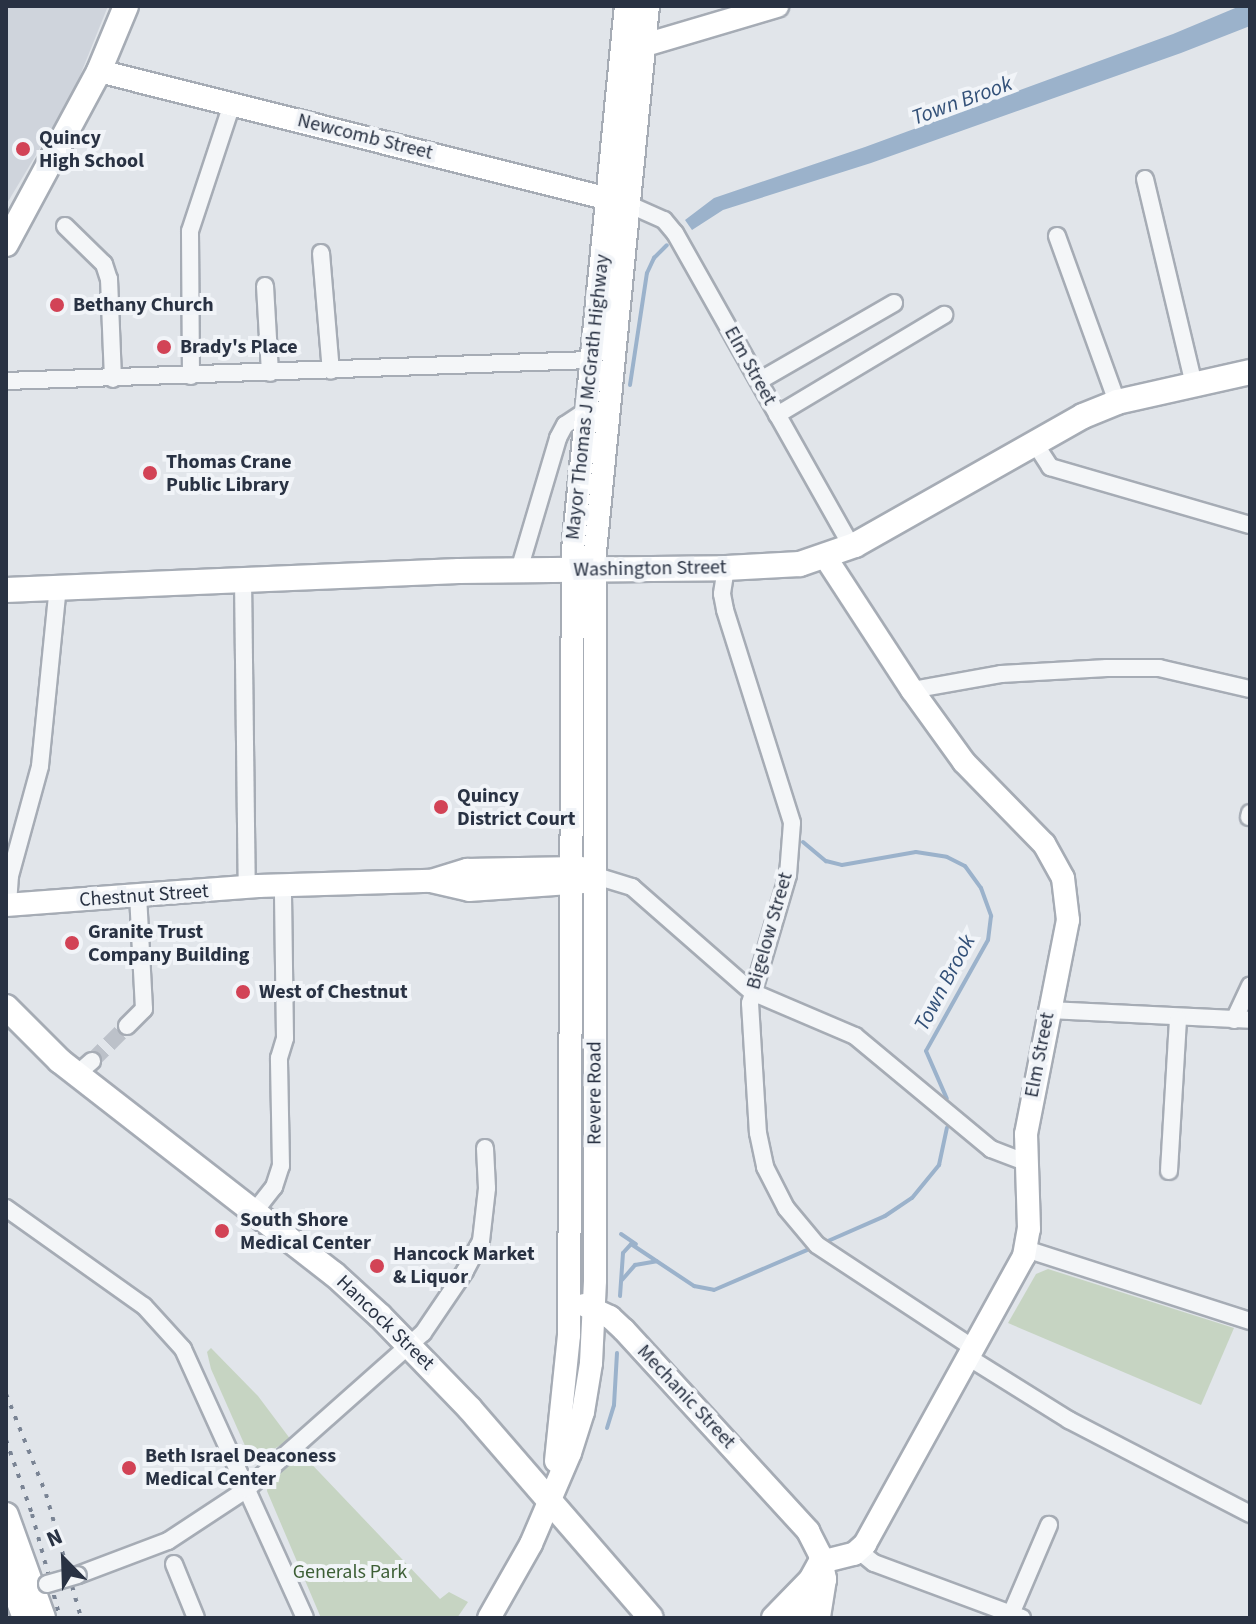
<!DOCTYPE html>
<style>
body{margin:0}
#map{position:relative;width:1256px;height:1624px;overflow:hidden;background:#e1e5ea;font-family:"Source Sans 3",sans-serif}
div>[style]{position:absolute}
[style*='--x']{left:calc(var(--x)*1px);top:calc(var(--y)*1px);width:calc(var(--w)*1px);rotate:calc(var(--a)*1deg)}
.built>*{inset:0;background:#cfd4dc}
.green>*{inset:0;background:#c6d4c2}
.water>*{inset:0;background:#9bb2cb}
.stream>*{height:4px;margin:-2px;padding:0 2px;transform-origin:2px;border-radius:2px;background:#9bb2cb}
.street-tunnel>*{height:16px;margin-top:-8px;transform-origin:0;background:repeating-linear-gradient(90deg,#bcc1c9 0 16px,transparent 0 24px)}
.roads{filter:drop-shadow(2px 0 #a6acb5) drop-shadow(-2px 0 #a6acb5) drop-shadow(0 2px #a6acb5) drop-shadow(0 -2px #a6acb5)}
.street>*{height:16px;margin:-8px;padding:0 8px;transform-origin:8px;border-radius:8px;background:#f4f6f8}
.secondary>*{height:22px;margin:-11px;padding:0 11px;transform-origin:11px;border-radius:11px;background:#fff}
.primary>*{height:24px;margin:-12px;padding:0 12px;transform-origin:12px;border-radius:12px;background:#fff}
.rail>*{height:4px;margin-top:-2px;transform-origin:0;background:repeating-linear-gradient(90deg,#7a8494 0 4px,transparent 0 12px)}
.bridges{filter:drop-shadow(2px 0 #a6acb5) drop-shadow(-2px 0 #a6acb5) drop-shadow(0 2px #a6acb5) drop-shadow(0 -2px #a6acb5)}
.street-bridge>*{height:16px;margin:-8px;padding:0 8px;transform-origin:8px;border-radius:8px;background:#f4f6f8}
.dots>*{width:22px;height:22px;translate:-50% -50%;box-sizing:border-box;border:4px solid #f1f4f8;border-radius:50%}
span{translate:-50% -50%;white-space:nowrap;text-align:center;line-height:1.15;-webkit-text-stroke:8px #f1f4f8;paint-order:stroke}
.street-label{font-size:20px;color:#293243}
.poi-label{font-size:20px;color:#293243;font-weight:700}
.left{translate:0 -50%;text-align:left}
.park-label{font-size:20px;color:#3d5f36}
.water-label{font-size:22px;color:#325078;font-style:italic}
.frame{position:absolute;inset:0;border:8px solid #293243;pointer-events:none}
.north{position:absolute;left:24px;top:1520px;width:80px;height:80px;-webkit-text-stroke:6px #f1f4f8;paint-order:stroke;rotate:337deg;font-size:22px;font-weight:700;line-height:32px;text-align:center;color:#293243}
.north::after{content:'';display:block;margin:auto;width:28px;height:36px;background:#293243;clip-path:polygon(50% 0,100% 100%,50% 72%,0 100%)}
</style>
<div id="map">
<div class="built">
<i style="clip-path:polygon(6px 6px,108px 6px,73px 93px,6px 205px)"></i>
</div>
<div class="green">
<i style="clip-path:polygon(1048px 1269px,1234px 1328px,1201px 1405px,1008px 1323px,1036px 1274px)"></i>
<i style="clip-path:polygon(211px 1348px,258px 1396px,291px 1440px,260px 1456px,250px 1457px,211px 1369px,207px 1352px)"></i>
<i style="clip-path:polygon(301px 1453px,440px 1599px,449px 1592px,468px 1602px,457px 1618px,321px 1618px,267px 1491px,268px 1482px)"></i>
</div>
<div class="water">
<i style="clip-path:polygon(1240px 6px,1250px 6px,1250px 26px,1181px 53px,871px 163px,723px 210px,692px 230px,685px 220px,714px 198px,865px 147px,1173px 34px)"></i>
</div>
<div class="stream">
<i style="--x:630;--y:385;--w:113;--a:-81.4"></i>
<i style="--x:647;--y:273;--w:17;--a:-65"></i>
<i style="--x:654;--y:258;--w:18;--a:-45"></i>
<i style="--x:803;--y:842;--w:30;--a:40"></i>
<i style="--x:826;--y:861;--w:16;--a:14"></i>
<i style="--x:842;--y:865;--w:75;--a:-10"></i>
<i style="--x:916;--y:852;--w:31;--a:9"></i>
<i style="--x:947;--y:857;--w:20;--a:27"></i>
<i style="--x:965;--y:866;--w:27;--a:54"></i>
<i style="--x:981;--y:888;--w:30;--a:70"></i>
<i style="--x:991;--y:916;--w:24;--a:97"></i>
<i style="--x:988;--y:940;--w:127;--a:119.2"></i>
<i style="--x:926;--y:1051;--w:52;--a:66.4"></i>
<i style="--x:621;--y:1234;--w:18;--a:34"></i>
<i style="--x:828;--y:1241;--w:62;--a:-23.7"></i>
<i style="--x:885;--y:1216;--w:32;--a:-34"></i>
<i style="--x:912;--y:1198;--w:43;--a:-50.7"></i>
<i style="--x:939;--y:1165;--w:38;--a:-78"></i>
<i style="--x:622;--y:1280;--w:20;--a:-49"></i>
<i style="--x:635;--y:1265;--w:22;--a:-10"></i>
<i style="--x:620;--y:1296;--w:43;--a:-86"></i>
<i style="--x:623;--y:1253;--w:12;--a:-48"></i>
<i style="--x:631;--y:1244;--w:76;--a:33.7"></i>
<i style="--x:694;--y:1286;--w:20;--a:11"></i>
<i style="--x:714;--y:1290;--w:101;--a:-23.3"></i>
<i style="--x:607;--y:1428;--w:24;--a:-73"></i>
<i style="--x:614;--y:1405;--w:52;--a:-86.7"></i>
</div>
<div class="street-tunnel">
<i style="--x:92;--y:1061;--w:49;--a:-45"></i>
</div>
<div class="roads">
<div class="street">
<i style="--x:1145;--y:179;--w:211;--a:76.6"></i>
<i style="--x:630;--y:205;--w:37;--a:24"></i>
<i style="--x:664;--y:220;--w:17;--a:50"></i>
<i style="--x:675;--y:233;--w:360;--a:60.6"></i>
<i style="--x:65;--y:226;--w:54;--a:44.3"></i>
<i style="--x:104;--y:264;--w:16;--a:72"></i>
<i style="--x:109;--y:279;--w:100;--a:87.7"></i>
<i style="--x:1057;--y:236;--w:177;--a:70.1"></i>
<i style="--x:321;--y:253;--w:118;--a:85.2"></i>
<i style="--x:265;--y:286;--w:87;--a:86.7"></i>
<i style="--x:191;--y:376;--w:145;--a:-90.4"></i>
<i style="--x:190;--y:231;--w:134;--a:-71.7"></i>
<i style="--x:6;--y:381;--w:585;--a:-2.06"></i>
<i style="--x:759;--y:381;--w:156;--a:-30"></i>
<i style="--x:777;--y:415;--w:195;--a:-30.9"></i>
<i style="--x:1034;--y:442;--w:30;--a:57"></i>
<i style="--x:1050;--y:467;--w:208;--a:16.2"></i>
<i style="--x:726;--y:568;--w:26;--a:99"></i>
<i style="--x:722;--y:594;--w:16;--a:79"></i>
<i style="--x:725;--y:610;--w:223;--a:72.5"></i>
<i style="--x:792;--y:823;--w:52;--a:94.4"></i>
<i style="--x:788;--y:875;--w:134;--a:106.5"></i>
<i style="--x:750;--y:1003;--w:130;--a:86.5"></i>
<i style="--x:758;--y:1133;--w:35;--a:78"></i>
<i style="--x:765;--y:1167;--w:46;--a:62.9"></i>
<i style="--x:786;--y:1208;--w:48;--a:50"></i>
<i style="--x:817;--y:1245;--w:187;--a:33.4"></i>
<i style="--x:519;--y:570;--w:138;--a:-73.5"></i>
<i style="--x:558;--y:438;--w:15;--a:-62"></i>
<i style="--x:565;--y:425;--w:25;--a:-34"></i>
<i style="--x:243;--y:579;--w:308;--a:89.3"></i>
<i style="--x:912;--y:690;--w:90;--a:-10.2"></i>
<i style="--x:1001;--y:674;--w:106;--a:-3.2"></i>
<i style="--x:1107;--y:668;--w:52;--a:0"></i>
<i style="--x:1159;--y:668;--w:93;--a:13"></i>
<i style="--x:1249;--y:817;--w:4;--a:-76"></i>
<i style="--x:596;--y:876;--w:38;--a:17"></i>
<i style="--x:632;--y:887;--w:159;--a:41.2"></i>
<i style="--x:752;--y:992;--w:112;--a:23.1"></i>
<i style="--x:855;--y:1036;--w:177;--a:39.7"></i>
<i style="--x:991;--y:1149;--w:36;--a:21"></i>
<i style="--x:8;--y:904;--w:28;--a:-86"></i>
<i style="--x:10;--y:876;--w:114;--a:-74.7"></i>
<i style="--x:40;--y:766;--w:180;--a:-84.3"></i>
<i style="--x:1049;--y:1010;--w:201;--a:2.8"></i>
<i style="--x:1234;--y:1020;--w:38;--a:-65"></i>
<i style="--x:127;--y:1026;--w:24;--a:-45"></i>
<i style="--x:144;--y:1009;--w:113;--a:-93"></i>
<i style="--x:77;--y:1074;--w:20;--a:-41"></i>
<i style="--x:1169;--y:1171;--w:152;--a:-86.6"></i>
<i style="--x:6;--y:1208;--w:169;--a:35.4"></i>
<i style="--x:144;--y:1306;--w:58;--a:47.8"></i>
<i style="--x:183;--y:1349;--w:295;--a:65.6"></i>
<i style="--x:255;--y:1211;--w:31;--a:-52"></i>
<i style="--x:274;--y:1187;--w:22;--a:-72"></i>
<i style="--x:281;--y:1166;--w:108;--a:-91.1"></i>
<i style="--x:279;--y:1058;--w:21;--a:-73"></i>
<i style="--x:285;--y:1038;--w:152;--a:-90.8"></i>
<i style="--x:1026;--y:1249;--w:235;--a:17.8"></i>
<i style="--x:968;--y:1357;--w:119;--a:32"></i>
<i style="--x:1069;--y:1420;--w:204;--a:27.4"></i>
<i style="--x:859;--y:1551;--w:19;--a:39"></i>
<i style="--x:874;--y:1563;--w:158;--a:20.4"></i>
<i style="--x:174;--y:1564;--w:58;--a:67.8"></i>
<i style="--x:78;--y:1575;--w:96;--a:-20.7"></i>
<i style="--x:168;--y:1541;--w:95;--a:-33.4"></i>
<i style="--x:247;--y:1489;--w:235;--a:-41.6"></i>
<i style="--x:423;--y:1333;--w:75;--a:-55.9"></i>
<i style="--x:465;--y:1271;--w:34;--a:-62"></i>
<i style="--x:481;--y:1241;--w:53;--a:-83.5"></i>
<i style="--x:487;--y:1188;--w:40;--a:-92.9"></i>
<i style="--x:1011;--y:1614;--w:97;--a:-66.9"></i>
</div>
<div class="secondary">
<i style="--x:632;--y:46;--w:13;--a:-4"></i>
<i style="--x:645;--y:45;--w:138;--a:-16.5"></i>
<i style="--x:99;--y:71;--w:538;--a:14.09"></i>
<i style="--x:431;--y:881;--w:39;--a:13"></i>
<i style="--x:469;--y:890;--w:115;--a:-4"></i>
<i style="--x:6;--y:905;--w:253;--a:-4.3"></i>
<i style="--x:258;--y:886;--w:173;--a:-1.7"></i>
<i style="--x:431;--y:881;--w:38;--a:-17"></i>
<i style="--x:467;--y:870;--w:115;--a:-1"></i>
<i style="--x:584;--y:1305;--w:29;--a:25"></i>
<i style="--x:610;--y:1317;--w:19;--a:43"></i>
<i style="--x:624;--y:1330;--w:273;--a:47.5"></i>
<i style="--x:808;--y:1531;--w:27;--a:63"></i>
<i style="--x:820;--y:1555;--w:25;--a:78"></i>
<i style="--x:825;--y:1579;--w:39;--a:99"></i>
<i style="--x:556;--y:1461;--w:127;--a:-84.1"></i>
<i style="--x:569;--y:1335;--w:785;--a:-89.71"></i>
<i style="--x:573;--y:550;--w:547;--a:-84.44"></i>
<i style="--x:821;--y:1562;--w:34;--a:-14"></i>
<i style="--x:854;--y:1554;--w:15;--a:-42"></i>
<i style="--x:865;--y:1544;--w:329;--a:-61.1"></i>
<i style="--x:1024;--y:1256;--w:27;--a:-80"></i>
<i style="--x:1029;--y:1229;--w:95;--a:-91.8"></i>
<i style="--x:1026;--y:1134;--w:218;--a:-78.9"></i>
<i style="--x:1068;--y:920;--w:42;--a:-96.8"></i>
<i style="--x:1063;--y:878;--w:39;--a:-119"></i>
<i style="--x:1044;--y:844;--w:115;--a:-134.3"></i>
<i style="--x:964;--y:762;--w:89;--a:-125.8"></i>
<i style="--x:912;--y:690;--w:158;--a:-123.1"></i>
<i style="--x:489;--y:1618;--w:85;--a:-60.4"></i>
<i style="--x:531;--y:1544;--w:99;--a:-66.8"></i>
<i style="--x:570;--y:1453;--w:43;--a:-72.4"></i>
<i style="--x:583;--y:1412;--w:50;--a:-80.7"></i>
<i style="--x:591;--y:1363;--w:83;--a:-87.2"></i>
<i style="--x:595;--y:1280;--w:728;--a:-90"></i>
<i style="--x:595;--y:552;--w:549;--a:-84.46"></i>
<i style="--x:801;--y:1618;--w:43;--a:-66.4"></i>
</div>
<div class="primary">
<i style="--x:6;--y:244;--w:196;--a:-61.7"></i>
<i style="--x:99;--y:71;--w:70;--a:-67.4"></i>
<i style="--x:6;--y:590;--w:453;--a:-2.4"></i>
<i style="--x:459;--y:571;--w:267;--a:-0.6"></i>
<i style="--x:726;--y:568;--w:74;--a:-3.1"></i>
<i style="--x:800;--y:564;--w:58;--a:-19.1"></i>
<i style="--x:855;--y:545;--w:262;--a:-29.5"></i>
<i style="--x:1083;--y:416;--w:37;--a:-22"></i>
<i style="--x:1117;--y:402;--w:136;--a:-12.7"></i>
<i style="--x:6;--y:1007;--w:76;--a:45"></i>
<i style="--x:60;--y:1061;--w:347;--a:37.9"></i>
<i style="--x:334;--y:1274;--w:62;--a:42.4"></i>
<i style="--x:380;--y:1316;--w:129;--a:45.9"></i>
<i style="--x:470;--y:1409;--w:276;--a:49.1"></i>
<i style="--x:6;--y:1515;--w:109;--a:70.2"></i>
<i style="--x:6;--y:1567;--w:54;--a:69.6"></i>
<i style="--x:774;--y:1618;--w:53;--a:-45.8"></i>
<i style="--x:811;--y:1580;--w:21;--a:-61"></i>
</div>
</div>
<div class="rail">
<i style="--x:6;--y:1394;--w:108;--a:68.2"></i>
<i style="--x:46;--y:1494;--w:129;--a:74.2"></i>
<i style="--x:6;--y:1440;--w:78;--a:70.6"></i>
<i style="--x:32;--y:1514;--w:108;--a:74.9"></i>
</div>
<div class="bridges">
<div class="street-bridge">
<i style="--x:47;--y:1584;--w:32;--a:-16"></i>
</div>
</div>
<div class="dots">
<i style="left:23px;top:149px;background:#d24356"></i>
<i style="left:57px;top:305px;background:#d24356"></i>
<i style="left:164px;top:347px;background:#d24356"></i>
<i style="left:150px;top:473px;background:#d24356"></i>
<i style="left:441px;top:807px;background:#d24356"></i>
<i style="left:72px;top:943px;background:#d24356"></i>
<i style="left:243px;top:992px;background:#d24356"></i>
<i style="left:222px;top:1231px;background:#d24356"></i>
<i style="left:377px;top:1266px;background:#d24356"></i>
<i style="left:129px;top:1468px;background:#d24356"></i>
</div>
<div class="street-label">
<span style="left:365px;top:137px;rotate:14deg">Newcomb Street</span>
<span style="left:750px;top:366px;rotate:61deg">Elm Street</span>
<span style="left:588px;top:397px;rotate:-84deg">Mayor Thomas J McGrath Highway</span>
<span style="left:650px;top:569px;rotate:-1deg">Washington Street</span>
<span style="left:144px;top:896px;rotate:-4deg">Chestnut Street</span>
<span style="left:770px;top:931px;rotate:-74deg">Bigelow Street</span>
<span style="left:1040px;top:1055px;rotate:-79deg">Elm Street</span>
<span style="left:595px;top:1093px;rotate:-90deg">Revere Road</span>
<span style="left:385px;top:1323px;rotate:44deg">Hancock Street</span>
<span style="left:686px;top:1397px;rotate:47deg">Mechanic Street</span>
</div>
<div class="poi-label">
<span class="left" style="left:39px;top:150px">Quincy<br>High School</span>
<span class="left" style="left:73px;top:305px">Bethany Church</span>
<span class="left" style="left:180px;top:347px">Brady's Place</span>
<span class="left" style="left:166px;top:474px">Thomas Crane<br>Public Library</span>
<span class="left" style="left:457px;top:808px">Quincy<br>District Court</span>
<span class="left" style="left:88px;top:944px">Granite Trust<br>Company Building</span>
<span class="left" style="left:259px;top:992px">West of Chestnut</span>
<span class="left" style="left:240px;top:1232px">South Shore<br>Medical Center</span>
<span class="left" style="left:393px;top:1266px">Hancock Market<br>&amp; Liquor</span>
<span class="left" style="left:145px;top:1468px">Beth Israel Deaconess<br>Medical Center</span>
</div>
<div class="park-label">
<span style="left:350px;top:1572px">Generals Park</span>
</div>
<div class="water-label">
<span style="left:962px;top:101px;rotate:-20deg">Town Brook</span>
<span style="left:945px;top:983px;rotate:-62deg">Town Brook</span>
</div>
<div class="frame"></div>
<div class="north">N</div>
</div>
